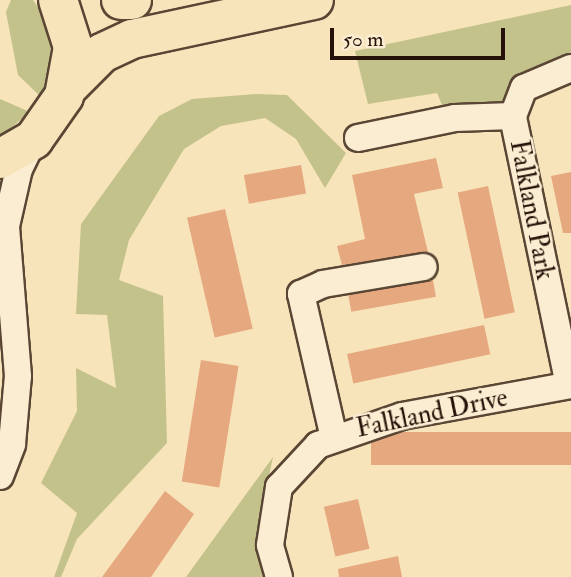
<!DOCTYPE html>
<style>
body{margin:0}
#map{position:relative;width:571px;height:577px;overflow:hidden;background:#f8e4ba;font-family:"IM FELL Double Pica",serif}
div>[style]{position:absolute}
[style*='--x']{left:calc(var(--x)*1px);top:calc(var(--y)*1px);width:calc(var(--w)*1px);rotate:calc(var(--a)*1deg)}
.green>*{inset:0;background:#c4c28b}
.building>*{inset:0;background:#e6a87f;transform-origin:0 0}
.roads{filter:drop-shadow(2px 0 #5a4634) drop-shadow(-2px 0 #5a4634) drop-shadow(0 2px #5a4634) drop-shadow(0 -2px #5a4634)}
.minor>*{height:26px;margin:-13px;padding:0 13px;transform-origin:13px;border-radius:13px;background:#faedd2}
.highway>*{height:38px;margin:-19px;padding:0 19px;transform-origin:19px;border-radius:19px;background:#f8e4ba}
span{translate:-50% -50%;white-space:nowrap;text-align:center;line-height:1.15;-webkit-text-stroke:5px #faedd2;paint-order:stroke}
.street-label{font-size:26px;color:#251107}
.scale{position:absolute;left:330px;top:28px;width:175px;height:32px;box-sizing:border-box;border:4px solid #251107;border-top:0;padding-left:9px;font-size:21px;line-height:24px;white-space:nowrap;color:#251107;-webkit-text-stroke:5px #faedd2;paint-order:stroke}
</style>
<div id="map">
<div class="green">
<i style="clip-path:polygon(11px 0,33px 0,47px 21px,54px 63px,44px 100px,18px 75px,6px 12px)"></i>
<i style="clip-path:polygon(571px 5px,571px 60px,499px 109px,445px 112px,437px 93px,368px 104px,355px 51px)"></i>
<i style="clip-path:polygon(257px 94px,287px 95px,346px 153px,325px 188px,296px 139px,265px 118px,221px 126px,184px 149px,129px 240px,119px 280px,163px 296px,167px 443px,77px 539px,61px 577px,54px 577px,77px 513px,41px 483px,77px 411px,76px 368px,116px 388px,107px 315px,76px 314px,81px 224px,159px 116px,192px 99px)"></i>
<i style="clip-path:polygon(0 99px,30px 112px,0 137px)"></i>
<i style="clip-path:polygon(273px 457px,256px 538px,263px 577px,186px 577px)"></i>
</div>
<div class="building">
<i style="clip-path:polygon(436px 158px,443px 188px,414px 194px,428px 252px,342px 265px,337px 246px,365px 239px,352px 175px)"></i>
<i style="left:301px;top:165px;width:29px;height:58px;rotate:80deg"></i>
<i style="clip-path:polygon(571px 172px,571px 233px,563px 233px,551px 176px)"></i>
<i style="left:488px;top:186px;width:129px;height:31px;rotate:78deg"></i>
<i style="left:225px;top:209px;width:123px;height:39px;rotate:77deg"></i>
<i style="left:433px;top:280px;width:17px;height:86px;rotate:80deg"></i>
<i style="left:484px;top:325px;width:30px;height:140px;rotate:78deg"></i>
<i style="left:201px;top:360px;width:38px;height:123px;rotate:9deg"></i>
<i style="left:571px;top:432px;width:33px;height:200px;rotate:90deg"></i>
<i style="clip-path:polygon(165px 491px,194px 514px,151px 577px,102px 577px)"></i>
<i style="left:358px;top:499px;width:51px;height:35px;rotate:77deg"></i>
<i style="clip-path:polygon(398px 556px,402px 577px,339px 577px,338px 569px)"></i>
</div>
<div class="roads">
<div class="minor">
<i style="--x:358;--y:138;--w:99;--a:-11.7"></i>
<i style="--x:455;--y:118;--w:58;--a:-2"></i>
<i style="--x:569;--y:385;--w:275;--a:-101.8"></i>
<i style="--x:513;--y:116;--w:30;--a:-69"></i>
<i style="--x:524;--y:88;--w:51;--a:-23.1"></i>
<i style="--x:334;--y:438;--w:148;--a:-102.9"></i>
<i style="--x:301;--y:294;--w:24;--a:-24"></i>
<i style="--x:323;--y:284;--w:102;--a:-9.6"></i>
<i style="--x:0;--y:476;--w:34;--a:-69"></i>
<i style="--x:12;--y:444;--w:68;--a:-85"></i>
<i style="--x:18;--y:376;--w:150;--a:-94.6"></i>
<i style="--x:6;--y:226;--w:58;--a:-77.2"></i>
<i style="--x:19;--y:169;--w:32;--a:-64"></i>
<i style="--x:279;--y:577;--w:33;--a:-106"></i>
<i style="--x:270;--y:545;--w:59;--a:-81.2"></i>
<i style="--x:279;--y:487;--w:57;--a:-47.1"></i>
<i style="--x:318;--y:445;--w:89;--a:-19"></i>
<i style="--x:402;--y:416;--w:172;--a:-10.4"></i>
</div>
<div class="highway">
<i style="--x:121;--y:0;--w:11;--a:0"></i>
<i style="--x:67;--y:88;--w:49;--a:-45"></i>
<i style="--x:102;--y:53;--w:33;--a:-25"></i>
<i style="--x:132;--y:39;--w:186;--a:-12.1"></i>
<i style="--x:0;--y:159;--w:39;--a:-30"></i>
<i style="--x:34;--y:139;--w:52;--a:-55.1"></i>
<i style="--x:64;--y:96;--w:50;--a:-79.6"></i>
<i style="--x:73;--y:47;--w:49;--a:-107.7"></i>
</div>
</div>
<div class="street-label">
<span style="left:531px;top:210px;rotate:79deg">Falkland Park</span>
<span style="left:432px;top:414px;rotate:-12deg">Falkland Drive</span>
</div>
<div class="scale">50 m</div>
</div>
